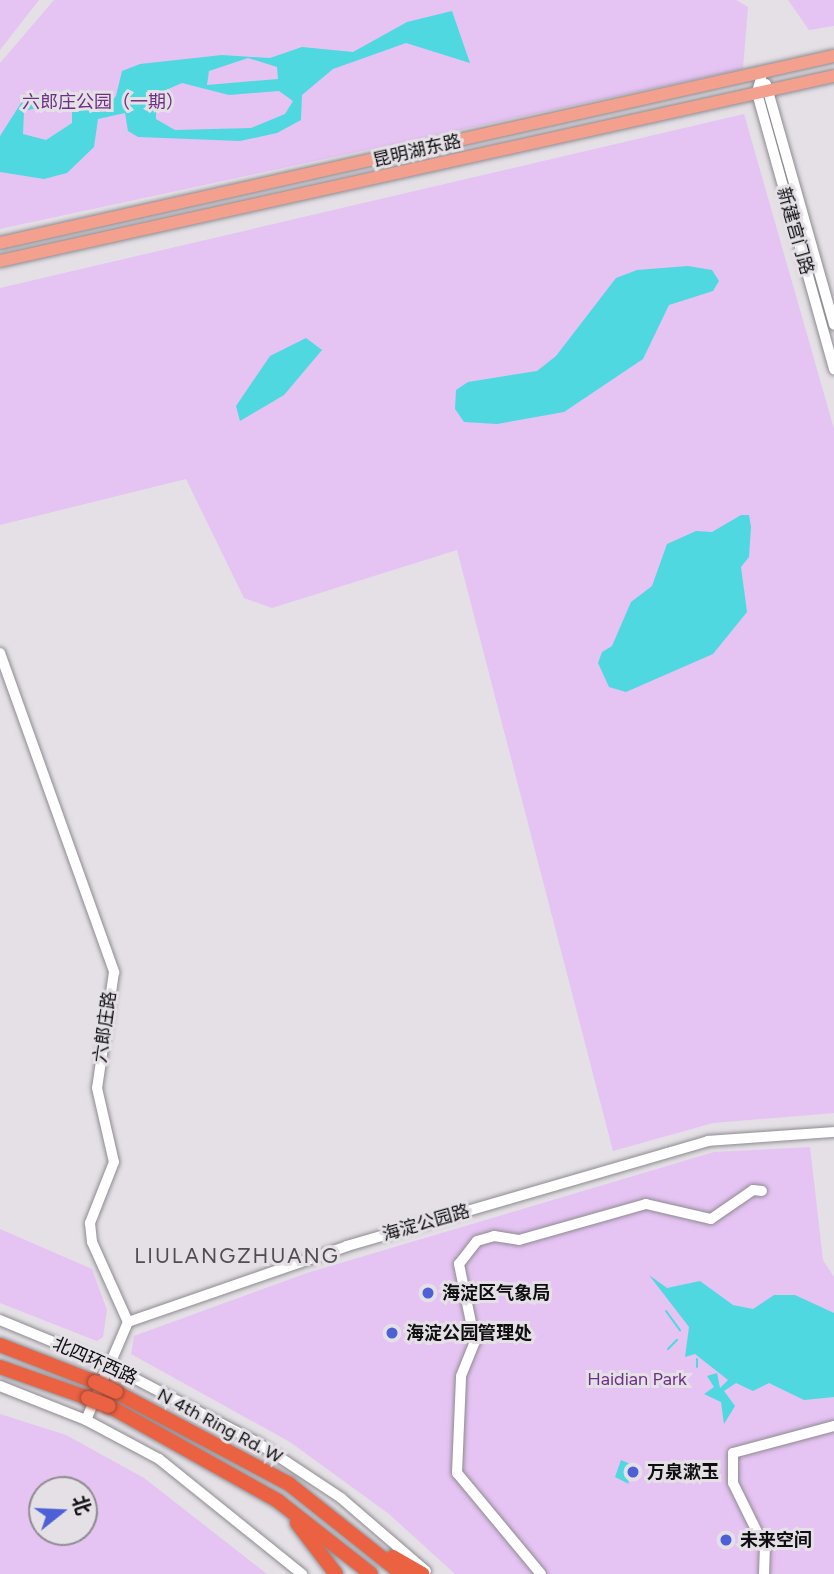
<!DOCTYPE html>
<html>
<head>
<meta charset="utf-8">
<style>
  body { margin:0 }
  #map { position:relative; width:834px; height:1574px; overflow:hidden; background:#e4e0e6; font-family:Figtree,"Noto Sans SC",sans-serif }
  div>[style] { position:absolute }
  .green>* { inset:0; background:#e5c3f3 }
  .water>* { inset:0; background:#4fd8e0 }
  .stream>* { height:2px; margin:-1px; padding:0 1px; transform-origin:1px; border-radius:1px; background:#4fd8e0 }
  .roads { filter:drop-shadow(0 0 2px #8e8b90) drop-shadow(0 0 2px #8e8b90) }
  .minor>* { height:10px; margin:-5px; padding:0 5px; transform-origin:5px; border-radius:5px; background:#fff }
  .major>* { height:12px; margin:-6px; padding:0 6px; transform-origin:6px; border-radius:6px; background:#f3a18e }
  .highway>* { height:14px; margin:-7px; padding:0 7px; transform-origin:7px; border-radius:7px; background:#eb6243 }
  .bridges { filter:drop-shadow(0 0 2px #9e4531) drop-shadow(0 0 2px #9e4531) }
  .highway-bridge>* { height:14px; margin:-7px; padding:0 7px; transform-origin:7px; border-radius:7px; background:#eb6243 }
  .dots>* { width:19px; height:19px; translate:-50% -50%; box-sizing:border-box; border:4px solid #e4e0e6; border-radius:50% }
  span { translate:-50% -50%; white-space:nowrap; text-align:center; line-height:1.15; -webkit-text-stroke:6px #e4e0e6; paint-order:stroke }
  .park-label { font-size:18px; color:#6e2f85 }
  .street-label { font-size:18px; color:#0f0e10 }
  .poi-label { font-size:18px; color:#0f0e10; font-weight:700 }
  .left { translate:0 -50%; text-align:left }
  .quarter-label { font-size:21px; color:#504d52; letter-spacing:2px }
  .north { position:absolute; left:28px; top:1476px; width:70px; height:70px; box-sizing:border-box; background:#e4e0e6; border:2px solid #8f8c90; border-radius:50%; rotate:72deg; font-size:19px; font-weight:700; line-height:28px; text-align:center; color:#0f0e10 }
  .north::after { content:''; display:block; margin:auto; width:24px; height:32px; background:#4d60d5; clip-path:polygon(50% 0,100% 100%,50% 72%,0 100%) }
</style>
</head>
<body>
<div id="map">
  <div class="green">
    <div style="clip-path:polygon(0 0,39px 0,0 50px)"></div>
    <div style="clip-path:polygon(54px 0,736px 0,748px 7px,743px 69px,0 229px,0 63px)"></div>
    <div style="clip-path:polygon(788px 0,834px 0,834px 26px,809px 30px)"></div>
    <div style="clip-path:polygon(744px 114px,834px 429px,834px 1113px,713px 1123px,613px 1151px,457px 550px,272px 608px,244px 598px,186px 479px,0 525px,0 288px)"></div>
    <div style="clip-path:polygon(810px 1147px,823px 1260px,834px 1277px,834px 1574px,455px 1574px,389px 1514px,290px 1442px,131px 1354px,134px 1336px,307px 1273px,714px 1152px)"></div>
    <div style="clip-path:polygon(0 1229px,92px 1269px,107px 1310px,103px 1337px,97px 1341px,0 1303px)"></div>
    <div style="clip-path:polygon(evenodd,0 1414px,66px 1435px,144px 1478px,267px 1574px,0 1574px,0 1414px,84px 1490px,84px 1532px,42px 1532px,42px 1490px,84px 1490px)"></div>
  </div>
  <div class="water">
    <div style="clip-path:polygon(evenodd,452px 11px,470px 63px,406px 43px,333px 69px,302px 95px,301px 120px,277px 133px,240px 141px,138px 137px,128px 131px,125px 113px,98px 119px,94px 147px,67px 173px,44px 179px,0 172px,0 136px,21px 103px,67px 97px,103px 112px,116px 96px,122px 71px,140px 64px,222px 55px,270px 58px,302px 47px,353px 52px,407px 22px,452px 11px,248px 58px,277px 67px,278px 79px,207px 85px,209px 71px,248px 58px,452px 11px,182px 83px,229px 95px,279px 91px,293px 101px,285px 114px,251px 128px,175px 130px,156px 119px,156px 107px,159px 93px,182px 83px,452px 11px,45px 106px,72px 109px,72px 123px,46px 140px,23px 134px,24px 111px,45px 106px)"></div>
    <div style="clip-path:polygon(688px 266px,712px 270px,719px 281px,713px 291px,669px 305px,643px 359px,564px 412px,497px 424px,464px 422px,455px 409px,456px 390px,468px 382px,537px 371px,556px 356px,616px 278px,637px 270px)"></div>
    <div style="clip-path:polygon(306px 338px,322px 350px,284px 395px,240px 421px,236px 406px,270px 356px)"></div>
    <div style="clip-path:polygon(741px 515px,749px 515px,751px 527px,749px 557px,741px 567px,747px 612px,713px 654px,626px 692px,609px 687px,598px 663px,602px 652px,612px 646px,631px 602px,652px 586px,667px 544px,696px 531px,712px 532px)"></div>
    <div style="clip-path:polygon(649px 1275px,667px 1288px,700px 1281px,733px 1305px,753px 1309px,774px 1295px,795px 1295px,834px 1313px,834px 1397px,804px 1400px,769px 1383px,753px 1391px,736px 1383px,724px 1391px,735px 1406px,724px 1424px,721px 1402px,704px 1394px,714px 1387px,707px 1376px,717px 1373px,720px 1388px,728px 1380px,695px 1354px,685px 1357px,689px 1327px)"></div>
    <div style="clip-path:polygon(621px 1460px,635px 1466px,626px 1473px,629px 1484px,615px 1477px)"></div>
  </div>
  <div class="stream">
    <div style="left:666px;top:1311px;width:24px;rotate:54deg"></div>
    <div style="left:668px;top:1349px;width:13px;rotate:-45deg"></div>
    <div style="left:697px;top:1359px;width:8px;rotate:90deg"></div>
  </div>
  <div class="roads">
    <div class="minor">
      <div style="left:762px;top:74px;width:20px;rotate:105deg"></div>
      <div style="left:757px;top:93px;width:287px;rotate:74.4deg"></div>
      <div style="left:766px;top:84px;width:250px;rotate:74.2deg"></div>
      <div style="left:0;top:653px;width:339px;rotate:70.3deg"></div>
      <div style="left:114px;top:972px;width:117px;rotate:98.3deg"></div>
      <div style="left:97px;top:1088px;width:76px;rotate:77.1deg"></div>
      <div style="left:114px;top:1162px;width:66px;rotate:111.5deg"></div>
      <div style="left:90px;top:1223px;width:19px;rotate:84deg"></div>
      <div style="left:92px;top:1242px;width:88px;rotate:65.8deg"></div>
      <div style="left:0;top:1320px;width:116px;rotate:22.4deg"></div>
      <div style="left:107px;top:1364px;width:170px;rotate:27.6deg"></div>
      <div style="left:258px;top:1443px;width:100px;rotate:33.5deg"></div>
      <div style="left:341px;top:1498px;width:112px;rotate:40.7deg"></div>
      <div style="left:0;top:1386px;width:92px;rotate:21.6deg"></div>
      <div style="left:86px;top:1420px;width:83px;rotate:28.1deg"></div>
      <div style="left:159px;top:1459px;width:184px;rotate:38.8deg"></div>
      <div style="left:86px;top:1420px;width:107px;rotate:-66.8deg"></div>
      <div style="left:128px;top:1322px;width:232px;rotate:-19.1deg"></div>
      <div style="left:347px;top:1246px;width:376px;rotate:-16.2deg"></div>
      <div style="left:708px;top:1141px;width:126px;rotate:-4.1deg"></div>
      <div style="left:541px;top:1574px;width:131px;rotate:-129.7deg"></div>
      <div style="left:457px;top:1473px;width:97px;rotate:-87.6deg"></div>
      <div style="left:461px;top:1376px;width:37px;rotate:-68deg"></div>
      <div style="left:475px;top:1342px;width:80px;rotate:-101.6deg"></div>
      <div style="left:459px;top:1264px;width:29px;rotate:-52deg"></div>
      <div style="left:477px;top:1241px;width:18px;rotate:-16deg"></div>
      <div style="left:494px;top:1236px;width:25px;rotate:9deg"></div>
      <div style="left:519px;top:1240px;width:132px;rotate:-15.8deg"></div>
      <div style="left:646px;top:1204px;width:67px;rotate:13deg"></div>
      <div style="left:711px;top:1219px;width:51px;rotate:-34.6deg"></div>
      <div style="left:753px;top:1190px;width:9px;rotate:6deg"></div>
      <div style="left:764px;top:1574px;width:26px;rotate:-88deg"></div>
      <div style="left:765px;top:1548px;width:72px;rotate:-116.2deg"></div>
      <div style="left:733px;top:1483px;width:30px;rotate:-90deg"></div>
      <div style="left:733px;top:1453px;width:105px;rotate:-15deg"></div>
    </div>
    <div class="major">
      <div style="left:0;top:243px;width:855px;rotate:-12.64deg"></div>
      <div style="left:0;top:261px;width:854px;rotate:-12.51deg"></div>
    </div>
    <div class="highway">
      <div style="left:0;top:1345px;width:102px;rotate:21.3deg"></div>
      <div style="left:0;top:1367px;width:93px;rotate:19.4deg"></div>
      <div style="left:116px;top:1392px;width:196px;rotate:28deg"></div>
      <div style="left:289px;top:1484px;width:144px;rotate:38.5deg"></div>
      <div style="left:109px;top:1406px;width:194px;rotate:29.3deg"></div>
      <div style="left:278px;top:1501px;width:118px;rotate:38.1deg"></div>
      <div style="left:297px;top:1523px;width:64px;rotate:52.6deg"></div>
      <div style="left:393px;top:1557px;width:34px;rotate:30deg"></div>
    </div>
  </div>
  <div class="bridges">
    <div class="highway-bridge">
      <div style="left:95px;top:1382px;width:23px;rotate:25deg"></div>
      <div style="left:88px;top:1398px;width:22px;rotate:21deg"></div>
    </div>
  </div>
  <div class="dots">
    <div style="left:428px;top:1293px;background:#4d60d5"></div>
    <div style="left:392px;top:1333px;background:#4d60d5"></div>
    <div style="left:633px;top:1472px;background:#4d60d5"></div>
    <div style="left:726px;top:1540px;background:#4d60d5"></div>
  </div>
  <div class="park-label">
    <span style="left:103px;top:102px">六郎庄公园（一期）</span>
    <span style="left:637px;top:1379px">Haidian Park</span>
  </div>
  <div class="street-label">
    <span style="left:417px;top:151px;rotate:-13deg">昆明湖东路</span>
    <span style="left:795px;top:231px;rotate:74deg">新建宫门路</span>
    <span style="left:105px;top:1027px;rotate:-82deg">六郎庄路</span>
    <span style="left:426px;top:1223px;rotate:-16deg">海淀公园路</span>
    <span style="left:95px;top:1361px;rotate:24deg">北四环西路</span>
    <span style="left:220px;top:1426px;rotate:28deg">N 4th Ring Rd. W</span>
  </div>
  <div class="poi-label">
    <span class="left" style="left:442px;top:1293px">海淀区气象局</span>
    <span class="left" style="left:406px;top:1333px">海淀公园管理处</span>
    <span class="left" style="left:647px;top:1472px">万泉漱玉</span>
    <span class="left" style="left:740px;top:1540px">未来空间</span>
  </div>
  <div class="quarter-label">
    <span style="left:237px;top:1256px">LIULANGZHUANG</span>
  </div>
  <div class="north">北</div>
</div>
</body>
</html>
